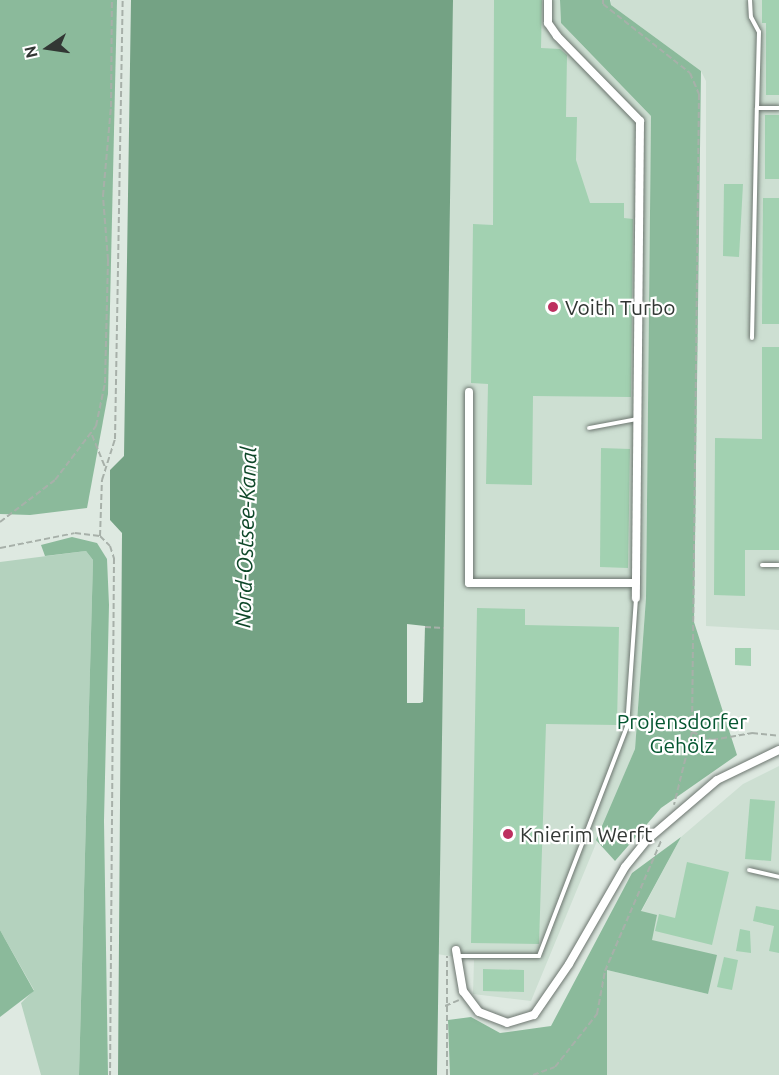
<!DOCTYPE html>
<html>
<head>
<meta charset="utf-8">
<style>
  body { margin:0 }
  #map { position:relative; width:779px; height:1075px; overflow:hidden; background:#dee9e1; font-family:Ubuntu,sans-serif }
  div>[style] { position:absolute }
  .built>* { inset:0; background:#cddfd2 }
  .green>* { inset:0; background:#b4d2be }
  .forest>* { inset:0; background:#8bba9b }
  .water>* { inset:0; background:#74a284 }
  .pier>* { inset:0; background:#dee9e1 }
  .building>* { inset:0; background:#a2d1b1 }
  .path>* { height:2px; margin-top:-1px; transform-origin:0; background:repeating-linear-gradient(90deg,#a7b0a9 0 6px,transparent 0 9px) }
  .roads { filter:drop-shadow(0 0 2px #6c756f) drop-shadow(0 0 2px #6c756f) }
  .service>* { height:4px; margin:-2px; padding:0 2px; transform-origin:2px; border-radius:2px; background:#fff }
  .minor>* { height:8px; margin:-4px; padding:0 4px; transform-origin:4px; border-radius:4px; background:#fff }
  .dots>* { width:16px; height:16px; translate:-50% -50%; box-sizing:border-box; border:3px solid #fff; border-radius:50% }
  span { translate:-50% -50%; white-space:nowrap; text-align:center; line-height:1.15; -webkit-text-stroke:4.5px #fff; paint-order:stroke }
  .poi-label { font-size:21px; color:#323734 }
  .left { translate:0 -50%; text-align:left }
  .park-label { font-size:21px; color:#045630 }
  .water-label { font-size:22px; color:#0e4729; font-style:italic }
  .north { position:absolute; left:18px; top:18px; width:60px; height:60px; -webkit-text-stroke:4px #fff; paint-order:stroke; rotate:257deg; font-size:16px; font-weight:700; line-height:24px; text-align:center; color:#323734 }
  .north::after { content:''; display:block; margin:auto; width:21px; height:27px; background:#323734; clip-path:polygon(50% 0,100% 100%,50% 72%,0 100%) }
</style>
</head>
<body>
<div id="map">
  <div class="built">
    <div style="clip-path:polygon(453px 0,560px 0,561px 23px,651px 116px,646px 598px,635px 749px,531px 1001px,473px 994px,474px 960px,437px 954px)"></div>
    <div style="clip-path:polygon(611px 0,779px 0,779px 630px,706px 626px,706px 81px,701px 71px,611px 5px)"></div>
    <div style="clip-path:polygon(779px 766px,779px 1075px,607px 1075px,607px 970px,708px 994px,651px 940px,641px 912px,681px 837px,743px 784px)"></div>
  </div>
  <div class="green">
    <div style="clip-path:polygon(86px 551px,93px 560px,79px 1075px,41px 1075px,21px 1003px,34px 990px,0 930px,0 562px)"></div>
  </div>
  <div class="forest">
    <div style="clip-path:polygon(0 0,117px 0,108px 394px,87px 508px,30px 515px,0 514px)"></div>
    <div style="clip-path:polygon(560px 0,610px 0,611px 5px,701px 71px,694px 622px,737px 755px,661px 808px,615px 861px,596px 840px,635px 749px,646px 598px,651px 116px,561px 23px)"></div>
    <div style="clip-path:polygon(72px 537px,97px 543px,107px 559px,109px 605px,104px 821px,108px 1075px,79px 1075px,93px 560px,86px 551px,45px 556px,41px 545px)"></div>
    <div style="clip-path:polygon(681px 837px,641px 911px,657px 915px,652px 940px,717px 955px,708px 994px,607px 970px,607px 1075px,450px 1075px,448px 1020px,471px 1017px,500px 1033px,551px 1026px,632px 873px)"></div>
    <div style="clip-path:polygon(0 930px,34px 991px,0 1017px)"></div>
  </div>
  <div class="water">
    <div style="clip-path:polygon(131px 0,453px 0,437px 1075px,118px 1075px,122px 533px,110px 520px,110px 470px,124px 456px)"></div>
  </div>
  <div class="pier">
    <div style="clip-path:polygon(407px 624px,425px 626px,423px 702px,420px 703px,407px 703px)"></div>
  </div>
  <div class="building">
    <div style="clip-path:polygon(494px 0,542px 0,541px 48px,560px 49px,567px 55px,566px 117px,577px 117px,576px 160px,590px 203px,624px 203px,624px 218px,633px 219px,631px 397px,533px 396px,532px 485px,486px 484px,488px 384px,471px 383px,473px 224px,493px 225px)"></div>
    <div style="clip-path:polygon(762px 0,779px 0,779px 95px,766px 95px,766px 23px,762px 23px)"></div>
    <div style="clip-path:polygon(765px 115px,779px 115px,779px 179px,765px 179px)"></div>
    <div style="clip-path:polygon(724px 184px,743px 184px,739px 257px,723px 256px)"></div>
    <div style="clip-path:polygon(763px 198px,779px 198px,779px 324px,762px 324px)"></div>
    <div style="clip-path:polygon(762px 347px,779px 347px,779px 550px,745px 550px,745px 596px,714px 595px,715px 438px,762px 439px)"></div>
    <div style="clip-path:polygon(601px 448px,630px 449px,628px 568px,600px 567px)"></div>
    <div style="clip-path:polygon(477px 608px,525px 609px,525px 625px,619px 627px,617px 725px,546px 724px,539px 944px,471px 943px)"></div>
    <div style="clip-path:polygon(735px 648px,751px 648px,751px 666px,735px 665px)"></div>
    <div style="clip-path:polygon(750px 799px,775px 801px,771px 861px,745px 859px)"></div>
    <div style="clip-path:polygon(687px 862px,729px 872px,712px 945px,655px 931px,659px 914px,675px 918px)"></div>
    <div style="clip-path:polygon(756px 906px,779px 910px,779px 953px,769px 951px,774px 926px,753px 921px)"></div>
    <div style="clip-path:polygon(740px 929px,750px 931px,751px 953px,736px 951px)"></div>
    <div style="clip-path:polygon(724px 957px,738px 960px,732px 990px,717px 987px)"></div>
    <div style="clip-path:polygon(483px 969px,524px 970px,524px 992px,483px 991px)"></div>
  </div>
  <div class="path">
    <div style="left:603px;top:0;width:4px;rotate:90deg"></div>
    <div style="left:603px;top:4px;width:111px;rotate:38.4deg"></div>
    <div style="left:690px;top:73px;width:23px;rotate:67deg"></div>
    <div style="left:699px;top:94px;width:638px;rotate:90.63deg"></div>
    <div style="left:692px;top:732px;width:75px;rotate:103.9deg"></div>
    <div style="left:92px;top:435px;width:35px;rotate:68deg"></div>
    <div style="left:0;top:522px;width:69px;rotate:-37.4deg"></div>
    <div style="left:55px;top:480px;width:68px;rotate:-52.8deg"></div>
    <div style="left:96px;top:426px;width:44px;rotate:-78.2deg"></div>
    <div style="left:105px;top:383px;width:123px;rotate:-88.6deg"></div>
    <div style="left:108px;top:260px;width:64px;rotate:-94.5deg"></div>
    <div style="left:103px;top:196px;width:89px;rotate:-84.9deg"></div>
    <div style="left:111px;top:107px;width:107px;rotate:-89.5deg"></div>
    <div style="left:100px;top:536px;width:56px;rotate:-88deg"></div>
    <div style="left:102px;top:480px;width:43px;rotate:-72.4deg"></div>
    <div style="left:115px;top:439px;width:439px;rotate:-89deg"></div>
    <div style="left:0;top:548px;width:76px;rotate:-11.3deg"></div>
    <div style="left:75px;top:533px;width:25px;rotate:7deg"></div>
    <div style="left:100px;top:536px;width:14px;rotate:45deg"></div>
    <div style="left:110px;top:546px;width:13px;rotate:72deg"></div>
    <div style="left:114px;top:558px;width:517px;rotate:90.44deg"></div>
    <div style="left:425px;top:627px;width:19px;rotate:3deg"></div>
    <div style="left:692px;top:732px;width:22px;rotate:22deg"></div>
    <div style="left:712px;top:740px;width:41px;rotate:-9.9deg"></div>
    <div style="left:752px;top:733px;width:27px;rotate:6deg"></div>
    <div style="left:445px;top:1006px;width:15px;rotate:-23deg"></div>
    <div style="left:447px;top:1075px;width:119px;rotate:-90deg"></div>
    <div style="left:533px;top:1075px;width:23px;rotate:-20deg"></div>
    <div style="left:555px;top:1067px;width:68px;rotate:-51.6deg"></div>
    <div style="left:597px;top:1014px;width:44px;rotate:-79.5deg"></div>
    <div style="left:605px;top:971px;width:142px;rotate:-66.7deg"></div>
  </div>
  <div class="roads">
    <div class="service">
      <div style="left:750px;top:0;width:17px;rotate:87deg"></div>
      <div style="left:751px;top:17px;width:17px;rotate:62deg"></div>
      <div style="left:759px;top:32px;width:76px;rotate:91.5deg"></div>
      <div style="left:752px;top:338px;width:230px;rotate:-88.8deg"></div>
      <div style="left:757px;top:108px;width:22px"></div>
      <div style="left:589px;top:428px;width:49px;rotate:-10.6deg"></div>
      <div style="left:762px;top:565px;width:17px"></div>
      <div style="left:749px;top:870px;width:31px;rotate:13deg"></div>
      <div style="left:457px;top:956px;width:82px"></div>
      <div style="left:539px;top:956px;width:245px;rotate:-69deg"></div>
      <div style="left:627px;top:727px;width:129px;rotate:-86deg"></div>
    </div>
    <div class="minor">
      <div style="left:548px;top:0;width:23px;rotate:90deg"></div>
      <div style="left:548px;top:23px;width:16px;rotate:55deg"></div>
      <div style="left:557px;top:36px;width:119px;rotate:45.7deg"></div>
      <div style="left:640px;top:121px;width:477px;rotate:90.5deg"></div>
      <div style="left:469px;top:392px;width:191px;rotate:90deg"></div>
      <div style="left:469px;top:583px;width:167px"></div>
      <div style="left:456px;top:950px;width:42px;rotate:80.3deg"></div>
      <div style="left:463px;top:991px;width:26px;rotate:53deg"></div>
      <div style="left:479px;top:1012px;width:30px;rotate:21deg"></div>
      <div style="left:507px;top:1023px;width:28px;rotate:-17deg"></div>
      <div style="left:534px;top:1015px;width:62px;rotate:-55.5deg"></div>
      <div style="left:569px;top:964px;width:112px;rotate:-60deg"></div>
      <div style="left:625px;top:867px;width:35px;rotate:-51deg"></div>
      <div style="left:647px;top:840px;width:92px;rotate:-40.6deg"></div>
      <div style="left:717px;top:780px;width:69px;rotate:-25.8deg"></div>
    </div>
  </div>
  <div class="dots">
    <div style="left:553px;top:307px;background:#bd2f5f"></div>
    <div style="left:508px;top:834px;background:#bd2f5f"></div>
  </div>
  <div class="poi-label">
    <span class="left" style="left:565px;top:307px">Voith Turbo</span>
    <span class="left" style="left:520px;top:834px">Knierim Werft</span>
  </div>
  <div class="park-label">
    <span style="left:682px;top:733px">Projensdorfer<br>Gehölz</span>
  </div>
  <div class="water-label">
    <span style="left:245px;top:537px;rotate:-88deg">Nord-Ostsee-Kanal</span>
  </div>
  <div class="north">N</div>
</div>
</body>
</html>
